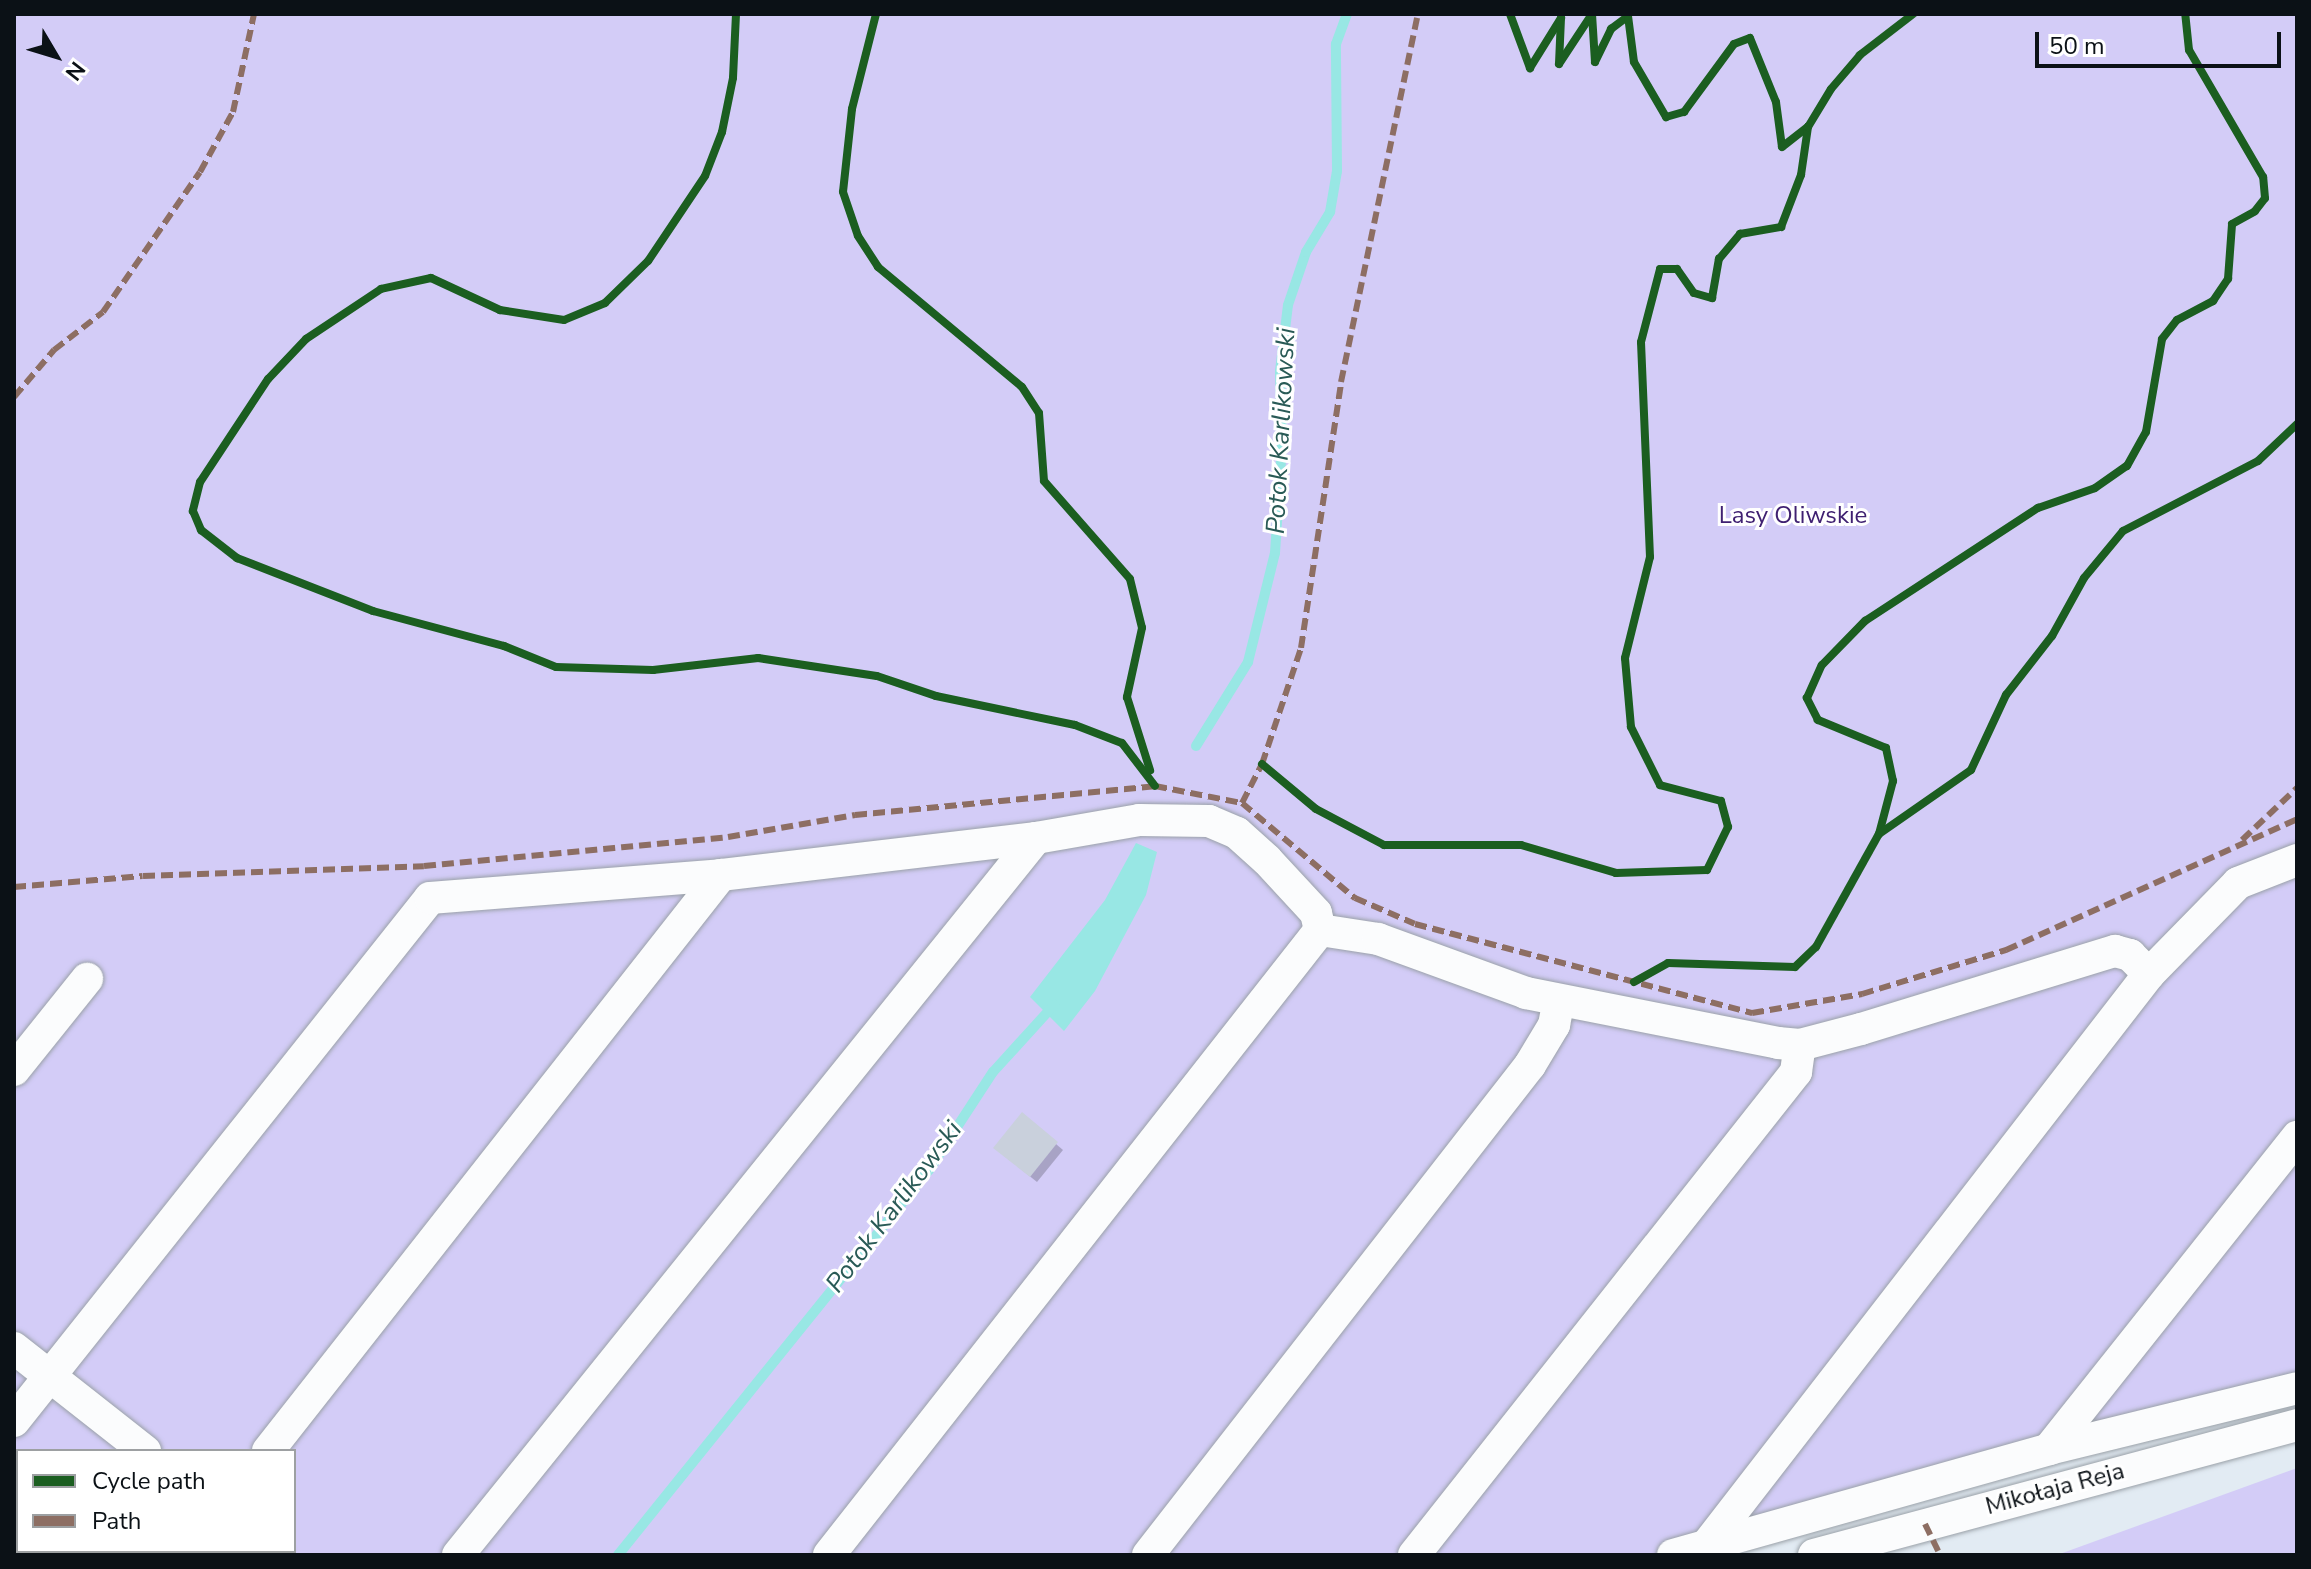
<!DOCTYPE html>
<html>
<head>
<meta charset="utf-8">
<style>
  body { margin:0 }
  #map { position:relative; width:2311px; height:1569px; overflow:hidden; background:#e2ebf3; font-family:"Nunito Sans",sans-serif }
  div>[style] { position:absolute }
  .green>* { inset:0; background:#d3ccf7 }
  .water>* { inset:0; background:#98e7e4 }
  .shadow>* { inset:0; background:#0003 }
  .stream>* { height:10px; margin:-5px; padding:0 5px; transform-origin:5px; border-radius:5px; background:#98e7e4 }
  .building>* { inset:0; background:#c9d0dc }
  .roads { filter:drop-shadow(0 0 2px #9aa1a8) drop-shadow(0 0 2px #9aa1a8) }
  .minor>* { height:32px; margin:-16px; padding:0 16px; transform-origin:16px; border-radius:16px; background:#fbfcfd }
  .quiet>* { height:6px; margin-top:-3px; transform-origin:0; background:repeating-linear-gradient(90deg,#8d6e63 0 12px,transparent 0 18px) }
  .cycleway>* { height:8px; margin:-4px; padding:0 4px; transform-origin:4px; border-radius:4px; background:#1b5e20 }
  span { translate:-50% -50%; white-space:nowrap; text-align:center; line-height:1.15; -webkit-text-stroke:6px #fff; paint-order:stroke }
  .park-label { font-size:24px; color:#3f2071 }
  .street-label { font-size:24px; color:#0b1116 }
  .water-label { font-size:26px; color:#295a56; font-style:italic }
  .frame { position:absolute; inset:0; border:16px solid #0b1116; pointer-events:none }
  .legend { position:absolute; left:16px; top:1449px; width:280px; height:104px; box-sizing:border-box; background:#fff; border:2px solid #9da0a2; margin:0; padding:10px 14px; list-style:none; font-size:24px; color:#0b1116 }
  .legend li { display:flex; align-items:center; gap:16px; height:40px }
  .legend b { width:40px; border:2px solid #9da0a2 }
  .north { position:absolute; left:16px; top:16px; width:80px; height:80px; -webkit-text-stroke:6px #fff; paint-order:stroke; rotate:128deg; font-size:22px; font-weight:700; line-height:32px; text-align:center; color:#0b1116 }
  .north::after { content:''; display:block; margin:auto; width:28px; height:36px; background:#0b1116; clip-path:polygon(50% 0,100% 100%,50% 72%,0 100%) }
  .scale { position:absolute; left:2035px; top:32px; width:246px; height:36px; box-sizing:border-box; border:4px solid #0b1116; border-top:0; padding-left:10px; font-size:24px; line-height:28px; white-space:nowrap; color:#0b1116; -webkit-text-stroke:6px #fff; paint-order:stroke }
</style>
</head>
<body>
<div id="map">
  <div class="green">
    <div style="clip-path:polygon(evenodd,14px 14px,2297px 14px,2297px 1393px,1732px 1555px,14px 1555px,14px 14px,18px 1451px,294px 1451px,294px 1551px,18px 1551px,18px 1451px)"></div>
    <div style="clip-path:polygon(2297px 1468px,2297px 1555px,2057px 1555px)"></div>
  </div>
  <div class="water">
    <div style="clip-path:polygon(1136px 843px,1157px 852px,1146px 895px,1095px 991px,1064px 1031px,1030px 997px,1105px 900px)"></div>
  </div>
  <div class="shadow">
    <div style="clip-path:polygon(1022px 1115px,1063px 1150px,1037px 1182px,1002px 1154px)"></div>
  </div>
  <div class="stream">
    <div style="left:1196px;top:746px;width:99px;rotate:-58.2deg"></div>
    <div style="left:1248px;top:662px;width:112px;rotate:-76.1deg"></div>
    <div style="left:1275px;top:553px;width:109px;rotate:-86.3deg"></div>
    <div style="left:1282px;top:444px;width:73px;rotate:-91.6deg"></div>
    <div style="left:1280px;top:371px;width:66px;rotate:-83.1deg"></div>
    <div style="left:1288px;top:305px;width:56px;rotate:-71.2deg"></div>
    <div style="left:1306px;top:252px;width:47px;rotate:-59deg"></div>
    <div style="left:1330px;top:212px;width:42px;rotate:-80.3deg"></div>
    <div style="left:1337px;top:171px;width:127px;rotate:-90.5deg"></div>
    <div style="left:1336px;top:44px;width:32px;rotate:-70deg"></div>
    <div style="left:618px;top:1555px;width:495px;rotate:-51.1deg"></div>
    <div style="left:929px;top:1170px;width:117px;rotate:-56.9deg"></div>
    <div style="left:993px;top:1072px;width:91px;rotate:-47.7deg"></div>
  </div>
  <div class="building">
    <div style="clip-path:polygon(1022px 1112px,1058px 1142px,1030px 1177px,993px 1148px)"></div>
  </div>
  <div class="roads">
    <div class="minor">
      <div style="left:14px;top:1070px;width:117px;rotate:-51.3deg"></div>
      <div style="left:14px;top:1348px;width:167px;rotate:38.2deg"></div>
      <div style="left:14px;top:1421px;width:668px;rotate:-51.5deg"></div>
      <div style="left:430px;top:898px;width:292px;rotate:-4.5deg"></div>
      <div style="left:721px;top:875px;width:317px;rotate:-6.7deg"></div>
      <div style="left:2049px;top:1449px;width:399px;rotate:-51.5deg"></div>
      <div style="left:268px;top:1451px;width:733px;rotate:-51.82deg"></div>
      <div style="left:1706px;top:1546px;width:723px;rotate:-52.24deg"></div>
      <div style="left:2149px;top:974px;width:127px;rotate:-45.6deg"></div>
      <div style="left:2238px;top:883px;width:63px;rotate:-21.3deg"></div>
      <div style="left:271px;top:1551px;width:6px;rotate:39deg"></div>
      <div style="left:185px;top:1555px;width:5px;rotate:-53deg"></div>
      <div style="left:458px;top:1555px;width:921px;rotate:-51.13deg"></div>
      <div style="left:1036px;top:838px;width:105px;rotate:-9.9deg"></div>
      <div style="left:1139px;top:820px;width:70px;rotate:0.8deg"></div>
      <div style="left:1209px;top:821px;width:30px;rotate:23deg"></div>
      <div style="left:1237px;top:833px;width:40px;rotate:42deg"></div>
      <div style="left:1267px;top:860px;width:72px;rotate:47.2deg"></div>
      <div style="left:1316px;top:913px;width:17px;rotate:77deg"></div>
      <div style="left:1320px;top:930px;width:59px;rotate:8.8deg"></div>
      <div style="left:1378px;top:939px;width:158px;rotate:20deg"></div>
      <div style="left:1526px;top:993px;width:257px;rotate:11.2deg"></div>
      <div style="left:1778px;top:1043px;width:22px;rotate:5deg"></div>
      <div style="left:1800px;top:1045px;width:63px;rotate:-14.7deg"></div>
      <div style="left:1861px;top:1029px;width:266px;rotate:-17.1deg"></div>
      <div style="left:2115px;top:951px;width:16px;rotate:15deg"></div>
      <div style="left:2130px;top:955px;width:27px;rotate:45deg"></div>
      <div style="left:829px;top:1555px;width:795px;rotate:-51.85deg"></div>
      <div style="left:1148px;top:1555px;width:621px;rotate:-52.06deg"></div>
      <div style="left:1530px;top:1065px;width:47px;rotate:-59deg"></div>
      <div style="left:1554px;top:1025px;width:25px;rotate:-79deg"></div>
      <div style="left:1414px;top:1555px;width:616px;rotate:-51.66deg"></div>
      <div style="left:1796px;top:1072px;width:27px;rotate:-82deg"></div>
      <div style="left:1673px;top:1555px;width:391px;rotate:-15.7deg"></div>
      <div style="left:2049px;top:1449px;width:255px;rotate:-13.8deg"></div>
      <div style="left:1814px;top:1555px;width:500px;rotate:-15.06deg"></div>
    </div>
  </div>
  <div class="quiet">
    <div style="left:14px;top:397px;width:62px;rotate:-49.6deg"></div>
    <div style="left:54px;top:350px;width:62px;rotate:-37.8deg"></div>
    <div style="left:103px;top:312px;width:170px;rotate:-55.3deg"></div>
    <div style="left:200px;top:172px;width:68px;rotate:-61.2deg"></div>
    <div style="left:233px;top:112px;width:100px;rotate:-77.9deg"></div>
    <div style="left:1242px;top:803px;width:44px;rotate:-62.9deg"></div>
    <div style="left:1262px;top:764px;width:122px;rotate:-71.4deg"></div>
    <div style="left:1301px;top:648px;width:269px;rotate:-81.4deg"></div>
    <div style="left:1341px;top:382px;width:376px;rotate:-78.2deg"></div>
    <div style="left:2242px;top:840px;width:76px;rotate:-43.4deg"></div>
    <div style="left:14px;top:887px;width:129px;rotate:-4.9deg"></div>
    <div style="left:143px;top:876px;width:281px;rotate:-2deg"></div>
    <div style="left:424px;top:866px;width:305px;rotate:-5.4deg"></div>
    <div style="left:728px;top:837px;width:129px;rotate:-9.8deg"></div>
    <div style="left:855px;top:815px;width:301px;rotate:-5.5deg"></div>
    <div style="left:1155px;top:786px;width:89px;rotate:11.1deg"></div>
    <div style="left:1242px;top:803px;width:148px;rotate:40.1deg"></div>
    <div style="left:1355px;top:898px;width:65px;rotate:23.4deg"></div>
    <div style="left:1415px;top:924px;width:349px;rotate:14.8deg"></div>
    <div style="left:1752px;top:1013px;width:112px;rotate:-9.8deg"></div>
    <div style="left:1862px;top:994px;width:151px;rotate:-17deg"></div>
    <div style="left:2006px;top:950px;width:319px;rotate:-24.2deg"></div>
    <div style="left:1925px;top:1524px;width:34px;rotate:64deg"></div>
  </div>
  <div class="cycleway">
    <div style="left:736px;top:14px;width:64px;rotate:92.7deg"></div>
    <div style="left:733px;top:78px;width:55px;rotate:101.5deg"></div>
    <div style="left:722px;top:132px;width:47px;rotate:111.1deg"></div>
    <div style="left:705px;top:176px;width:102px;rotate:123.8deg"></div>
    <div style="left:648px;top:261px;width:60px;rotate:135.7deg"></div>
    <div style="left:605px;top:303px;width:44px;rotate:157.5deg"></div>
    <div style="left:564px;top:320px;width:65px;rotate:-171.1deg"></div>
    <div style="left:500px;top:310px;width:76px;rotate:-155.1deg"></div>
    <div style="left:431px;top:278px;width:51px;rotate:167.6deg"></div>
    <div style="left:381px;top:289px;width:90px;rotate:146.3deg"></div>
    <div style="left:306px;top:339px;width:55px;rotate:133.5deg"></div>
    <div style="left:268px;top:379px;width:123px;rotate:123.4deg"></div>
    <div style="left:200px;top:482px;width:30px;rotate:104deg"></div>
    <div style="left:193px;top:511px;width:21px;rotate:67deg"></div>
    <div style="left:201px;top:530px;width:46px;rotate:37.9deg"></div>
    <div style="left:237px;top:558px;width:146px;rotate:21.3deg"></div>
    <div style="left:373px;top:611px;width:136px;rotate:15deg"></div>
    <div style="left:504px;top:646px;width:56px;rotate:22deg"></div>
    <div style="left:556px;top:667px;width:97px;rotate:1.8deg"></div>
    <div style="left:653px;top:670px;width:106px;rotate:-6.5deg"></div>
    <div style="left:758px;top:658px;width:120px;rotate:8.6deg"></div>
    <div style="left:877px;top:676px;width:62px;rotate:18.7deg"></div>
    <div style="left:936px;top:696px;width:142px;rotate:11.8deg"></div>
    <div style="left:1075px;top:725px;width:50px;rotate:21deg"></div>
    <div style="left:1122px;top:743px;width:54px;rotate:52.5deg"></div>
    <div style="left:876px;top:14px;width:98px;rotate:104.2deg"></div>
    <div style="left:852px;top:109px;width:83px;rotate:96.2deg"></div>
    <div style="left:843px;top:192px;width:46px;rotate:71.2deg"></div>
    <div style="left:858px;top:236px;width:37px;rotate:57deg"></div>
    <div style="left:878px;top:267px;width:187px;rotate:39.8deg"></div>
    <div style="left:1022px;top:387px;width:31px;rotate:57deg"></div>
    <div style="left:1039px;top:413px;width:68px;rotate:85.8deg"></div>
    <div style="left:1044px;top:481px;width:130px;rotate:48.7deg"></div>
    <div style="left:1130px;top:579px;width:50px;rotate:76.2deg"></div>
    <div style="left:1142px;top:628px;width:71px;rotate:102.3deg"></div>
    <div style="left:1127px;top:697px;width:77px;rotate:72.5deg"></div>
    <div style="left:1510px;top:14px;width:58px;rotate:69.7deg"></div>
    <div style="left:1530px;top:68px;width:59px;rotate:-58.2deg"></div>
    <div style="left:1561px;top:18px;width:46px;rotate:92.5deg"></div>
    <div style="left:1559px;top:64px;width:60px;rotate:-56.6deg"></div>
    <div style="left:1592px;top:14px;width:48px;rotate:86.4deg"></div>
    <div style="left:1595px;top:62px;width:37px;rotate:-64deg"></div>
    <div style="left:1611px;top:29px;width:21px;rotate:-37deg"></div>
    <div style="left:1628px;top:16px;width:46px;rotate:82.6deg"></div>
    <div style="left:1634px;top:62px;width:64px;rotate:59.8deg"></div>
    <div style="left:1666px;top:117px;width:19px;rotate:-16deg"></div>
    <div style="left:1684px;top:112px;width:84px;rotate:-53.7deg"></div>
    <div style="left:1734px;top:44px;width:17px;rotate:-21deg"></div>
    <div style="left:1750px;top:38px;width:69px;rotate:67.9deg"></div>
    <div style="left:1776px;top:102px;width:45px;rotate:82.4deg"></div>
    <div style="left:1782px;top:147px;width:33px;rotate:-38deg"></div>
    <div style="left:1262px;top:764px;width:70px;rotate:39.8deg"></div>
    <div style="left:1316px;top:809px;width:77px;rotate:27.9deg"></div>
    <div style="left:1384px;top:845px;width:137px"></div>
    <div style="left:1521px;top:845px;width:99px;rotate:16.4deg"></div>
    <div style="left:1616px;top:873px;width:91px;rotate:-1.9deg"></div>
    <div style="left:1707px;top:870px;width:48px;rotate:-64deg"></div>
    <div style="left:1728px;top:827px;width:27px;rotate:-105deg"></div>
    <div style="left:1721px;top:801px;width:63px;rotate:-165.3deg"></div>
    <div style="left:1660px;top:785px;width:65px;rotate:-116.6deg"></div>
    <div style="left:1631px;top:727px;width:69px;rotate:-95deg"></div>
    <div style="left:1625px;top:658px;width:104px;rotate:-76.1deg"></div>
    <div style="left:1650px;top:557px;width:215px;rotate:-92.4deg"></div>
    <div style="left:1641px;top:342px;width:75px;rotate:-75.4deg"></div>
    <div style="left:1660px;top:269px;width:17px"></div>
    <div style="left:1677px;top:269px;width:29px;rotate:55deg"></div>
    <div style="left:1694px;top:293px;width:19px;rotate:16deg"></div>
    <div style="left:1712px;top:298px;width:40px;rotate:-80deg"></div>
    <div style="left:1719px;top:259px;width:33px;rotate:-50deg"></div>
    <div style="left:1740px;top:234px;width:42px;rotate:-9.7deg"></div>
    <div style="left:1781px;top:227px;width:56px;rotate:-69deg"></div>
    <div style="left:1801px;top:175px;width:49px;rotate:-81.7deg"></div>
    <div style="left:1808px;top:127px;width:44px;rotate:-58.8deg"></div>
    <div style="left:1831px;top:89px;width:45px;rotate:-49.5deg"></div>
    <div style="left:1860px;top:55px;width:67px;rotate:-37.7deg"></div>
    <div style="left:1879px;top:834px;width:55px;rotate:-75.2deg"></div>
    <div style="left:1893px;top:781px;width:34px;rotate:-102deg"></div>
    <div style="left:1886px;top:748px;width:74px;rotate:-157.6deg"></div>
    <div style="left:1818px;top:720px;width:25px;rotate:-117deg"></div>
    <div style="left:1807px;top:698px;width:36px;rotate:-66deg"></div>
    <div style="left:1822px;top:665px;width:62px;rotate:-45.7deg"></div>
    <div style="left:1865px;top:621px;width:207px;rotate:-33.2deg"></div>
    <div style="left:2038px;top:508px;width:60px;rotate:-19.3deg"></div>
    <div style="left:2095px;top:488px;width:39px;rotate:-35deg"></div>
    <div style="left:2127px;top:466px;width:39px;rotate:-61deg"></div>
    <div style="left:2146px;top:432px;width:94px;rotate:-80.2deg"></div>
    <div style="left:2162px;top:339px;width:24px;rotate:-52deg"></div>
    <div style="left:2177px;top:320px;width:41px;rotate:-27.8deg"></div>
    <div style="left:2213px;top:301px;width:27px;rotate:-56deg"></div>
    <div style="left:2228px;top:279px;width:55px;rotate:-85.8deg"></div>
    <div style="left:2232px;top:224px;width:26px;rotate:-29deg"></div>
    <div style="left:2255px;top:211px;width:16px;rotate:-52deg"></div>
    <div style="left:2265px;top:198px;width:21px;rotate:-95deg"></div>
    <div style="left:2263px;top:177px;width:147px;rotate:-120.2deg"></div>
    <div style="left:2189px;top:50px;width:36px;rotate:-96deg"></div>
    <div style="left:1634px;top:982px;width:39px;rotate:-29deg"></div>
    <div style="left:1668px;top:963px;width:127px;rotate:1.8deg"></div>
    <div style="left:1795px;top:967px;width:29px;rotate:-44deg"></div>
    <div style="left:1816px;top:947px;width:129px;rotate:-60.9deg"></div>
    <div style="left:1879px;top:834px;width:112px;rotate:-34.8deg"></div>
    <div style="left:1971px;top:770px;width:83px;rotate:-65deg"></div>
    <div style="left:2006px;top:695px;width:75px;rotate:-52.1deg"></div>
    <div style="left:2052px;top:636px;width:66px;rotate:-61.1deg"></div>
    <div style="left:2084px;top:578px;width:61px;rotate:-50.3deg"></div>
    <div style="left:2123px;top:531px;width:152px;rotate:-27.4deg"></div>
    <div style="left:2258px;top:461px;width:54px;rotate:-43.5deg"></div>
  </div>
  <div class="park-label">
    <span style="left:1793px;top:516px">Lasy Oliwskie</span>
  </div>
  <div class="street-label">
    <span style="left:2055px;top:1489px;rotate:-15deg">Mikołaja Reja</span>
  </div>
  <div class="water-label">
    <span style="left:1281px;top:431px;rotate:-87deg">Potok Karlikowski</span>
    <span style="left:894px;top:1207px;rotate:-53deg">Potok Karlikowski</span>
  </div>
  <div class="frame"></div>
  <ul class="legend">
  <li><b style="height:10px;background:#1b5e20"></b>Cycle path</li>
  <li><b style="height:10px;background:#8d6e63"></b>Path</li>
  </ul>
  <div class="north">N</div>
  <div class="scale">50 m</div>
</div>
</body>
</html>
